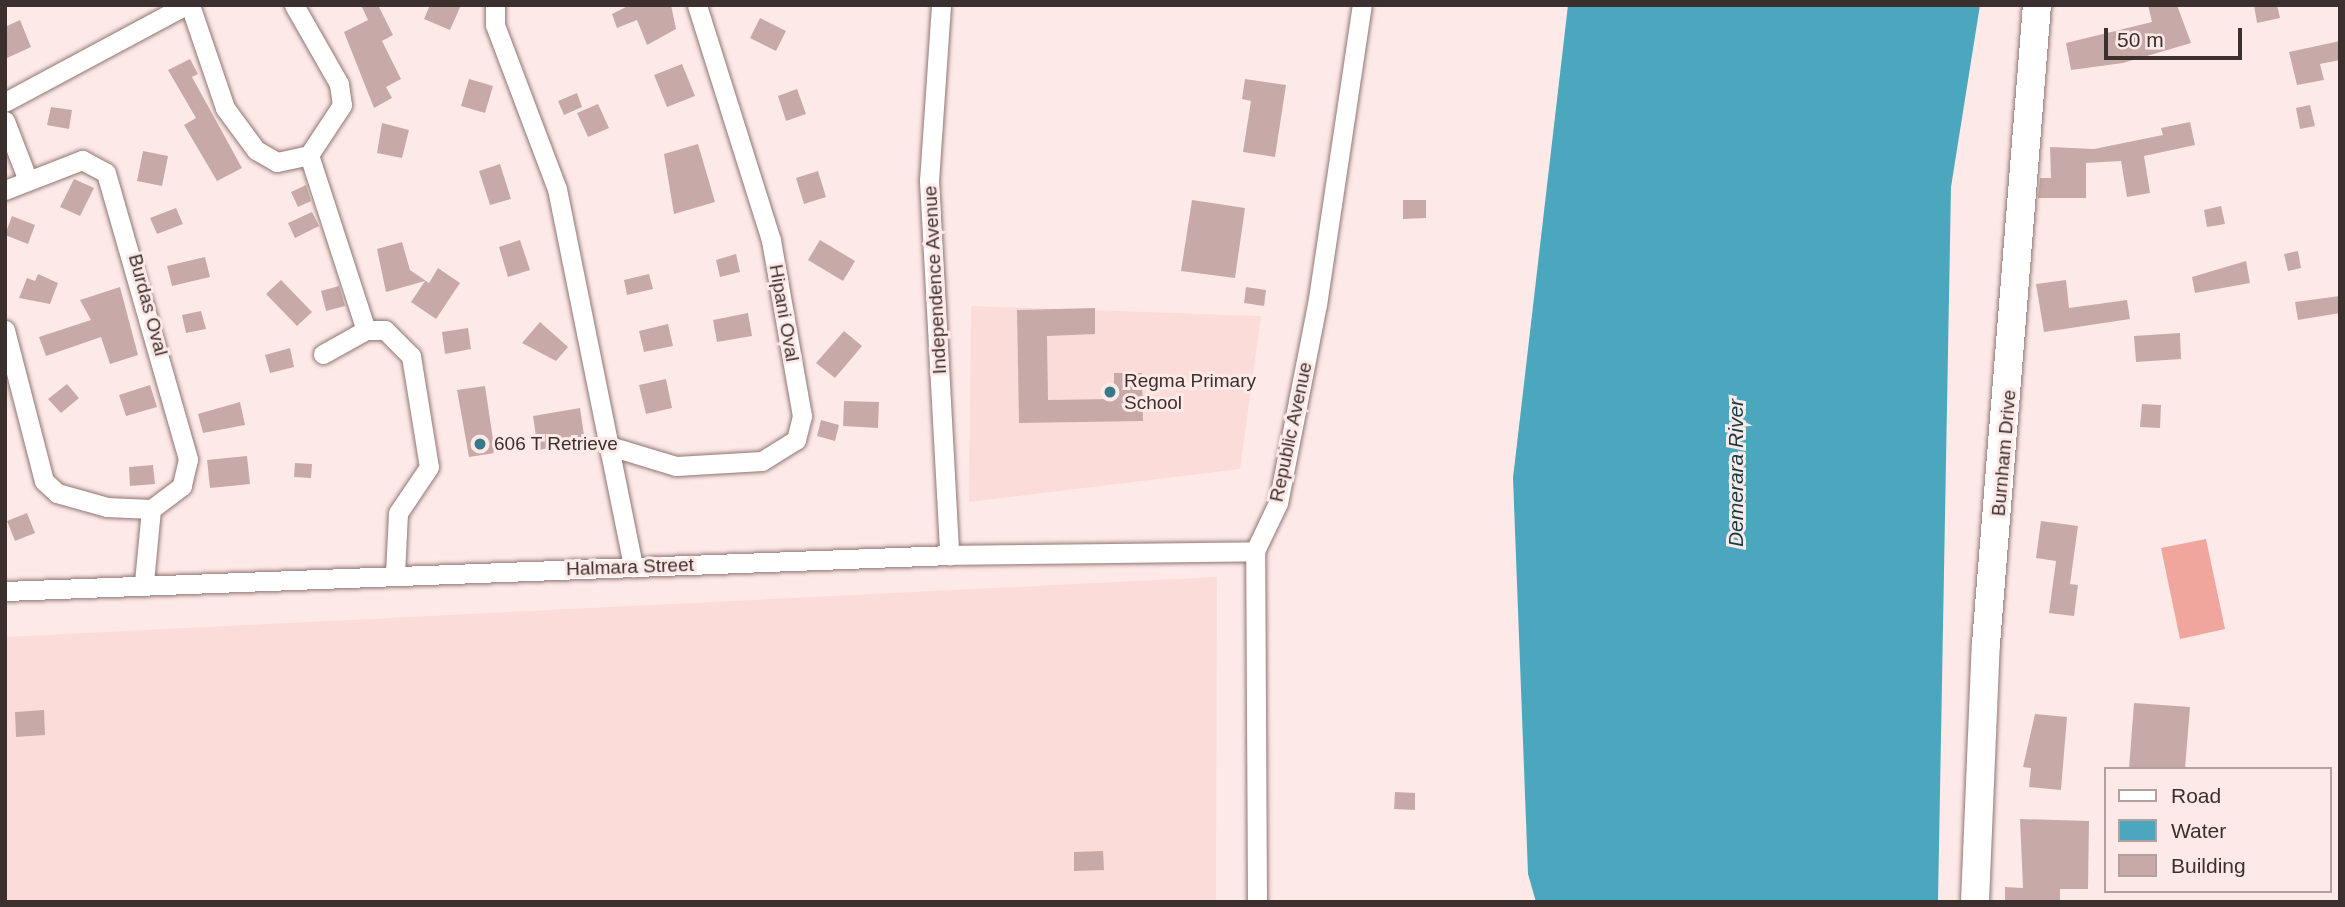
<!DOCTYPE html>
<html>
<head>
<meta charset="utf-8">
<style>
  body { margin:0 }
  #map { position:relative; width:2345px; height:907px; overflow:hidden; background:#fdeae8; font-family:Arial,sans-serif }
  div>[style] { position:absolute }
  .built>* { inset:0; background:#fbdcd8 }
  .green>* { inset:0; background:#f0a59d }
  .water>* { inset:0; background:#4ba7be }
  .building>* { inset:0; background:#c7aaa7 }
  .roads { filter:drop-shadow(0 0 2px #907572) drop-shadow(0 0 2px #907572) }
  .street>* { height:19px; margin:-9.5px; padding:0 9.5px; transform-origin:9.5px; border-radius:9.5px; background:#fff }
  .secondary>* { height:28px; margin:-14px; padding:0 14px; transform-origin:14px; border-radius:14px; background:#fff }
  .dots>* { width:19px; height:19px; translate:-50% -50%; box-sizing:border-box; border:4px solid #fdeae8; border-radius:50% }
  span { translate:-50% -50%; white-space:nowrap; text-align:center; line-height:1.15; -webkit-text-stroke:6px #fdeae8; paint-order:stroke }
  .street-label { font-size:19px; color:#3c302f }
  .poi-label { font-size:19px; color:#3c302f }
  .left { translate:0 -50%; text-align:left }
  .water-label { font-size:21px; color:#123d47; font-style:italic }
  .frame { position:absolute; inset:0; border:7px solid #3c302f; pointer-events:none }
  .legend { position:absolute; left:2104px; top:767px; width:228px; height:126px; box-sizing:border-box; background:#fdeae8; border:2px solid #b0a09e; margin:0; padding:9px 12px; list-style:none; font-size:21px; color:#3c302f }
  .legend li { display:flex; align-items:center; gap:14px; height:35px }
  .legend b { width:35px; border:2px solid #b0a09e }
  .scale { position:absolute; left:2104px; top:28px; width:138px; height:32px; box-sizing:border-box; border:4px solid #3c302f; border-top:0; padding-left:9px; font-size:21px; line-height:24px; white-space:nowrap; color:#3c302f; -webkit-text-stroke:5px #fdeae8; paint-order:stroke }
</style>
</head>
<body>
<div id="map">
  <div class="built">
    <div style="clip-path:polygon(971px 306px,1261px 316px,1240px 469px,969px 502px)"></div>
    <div style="clip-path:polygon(1217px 577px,1216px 902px,5px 902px,5px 637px)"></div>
  </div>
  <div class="green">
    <div style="clip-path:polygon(2206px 539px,2225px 629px,2180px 639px,2161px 548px)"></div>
  </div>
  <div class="water">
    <div style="clip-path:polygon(1568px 5px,1980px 5px,1951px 187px,1938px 902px,1536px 902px,1528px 874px,1513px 478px)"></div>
  </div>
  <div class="building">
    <div style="clip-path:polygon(361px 5px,378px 5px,393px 35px,382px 41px,401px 79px,386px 87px,392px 98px,374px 108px,344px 32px,368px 20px)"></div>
    <div style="clip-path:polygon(430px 5px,461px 5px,450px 30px,424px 19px)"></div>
    <div style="clip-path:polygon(630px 5px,671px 5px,676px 29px,647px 45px,637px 20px,617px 28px,612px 14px)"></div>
    <div style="clip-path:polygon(2148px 5px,2177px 5px,2191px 43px,2123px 63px,2071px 70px,2066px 43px,2152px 22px)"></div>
    <div style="clip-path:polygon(2254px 5px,2277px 5px,2280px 18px,2257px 23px)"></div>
    <div style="clip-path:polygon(760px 18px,786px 31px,776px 51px,750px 38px)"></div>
    <div style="clip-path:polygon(20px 20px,31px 47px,5px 59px,5px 27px)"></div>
    <div style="clip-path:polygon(2340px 41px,2340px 60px,2320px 64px,2324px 80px,2297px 85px,2289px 52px)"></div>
    <div style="clip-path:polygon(190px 59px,198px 74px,192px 77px,242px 168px,217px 181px,184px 125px,196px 118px,168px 70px)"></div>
    <div style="clip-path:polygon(682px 64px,695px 96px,667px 107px,654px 75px)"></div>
    <div style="clip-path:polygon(469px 79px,493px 86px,485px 113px,461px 106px)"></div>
    <div style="clip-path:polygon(1245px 79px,1286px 85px,1275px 157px,1243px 152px,1251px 101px,1242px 99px)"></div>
    <div style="clip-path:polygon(797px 89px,806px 114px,786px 121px,778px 96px)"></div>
    <div style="clip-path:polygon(577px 93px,582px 107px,564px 115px,558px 101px)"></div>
    <div style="clip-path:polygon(598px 104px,609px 128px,588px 137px,577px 113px)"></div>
    <div style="clip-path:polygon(2310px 105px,2315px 126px,2300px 129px,2296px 108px)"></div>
    <div style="clip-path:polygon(51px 107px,72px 110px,69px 129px,47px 125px)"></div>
    <div style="clip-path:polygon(2190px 122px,2195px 145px,2144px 156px,2150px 193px,2127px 197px,2121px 161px,2086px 163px,2086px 198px,2038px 198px,2040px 178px,2051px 178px,2050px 147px,2094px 149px,2163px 135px,2161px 128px)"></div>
    <div style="clip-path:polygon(382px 123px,409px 130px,402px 158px,377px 153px)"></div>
    <div style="clip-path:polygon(698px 144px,715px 202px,674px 214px,664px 154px)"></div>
    <div style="clip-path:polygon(143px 151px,168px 156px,162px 186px,137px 181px)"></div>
    <div style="clip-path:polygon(500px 164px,511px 199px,490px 205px,479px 171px)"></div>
    <div style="clip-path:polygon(818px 171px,826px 197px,804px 204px,796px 178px)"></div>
    <div style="clip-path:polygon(74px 179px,94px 188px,80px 216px,60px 207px)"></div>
    <div style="clip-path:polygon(306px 185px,311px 201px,298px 207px,291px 192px)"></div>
    <div style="clip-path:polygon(1192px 200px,1245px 208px,1235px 278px,1181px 271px)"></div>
    <div style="clip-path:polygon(1403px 200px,1426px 200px,1426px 218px,1403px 219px)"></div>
    <div style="clip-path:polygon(2221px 206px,2225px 224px,2207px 227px,2204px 210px)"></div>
    <div style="clip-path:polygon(176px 208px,183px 224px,157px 234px,150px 218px)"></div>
    <div style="clip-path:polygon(312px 212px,319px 226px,295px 238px,288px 223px)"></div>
    <div style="clip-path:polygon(12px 216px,35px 225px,28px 244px,5px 235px)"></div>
    <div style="clip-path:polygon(520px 240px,530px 270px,508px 277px,499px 247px)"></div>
    <div style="clip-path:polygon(820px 240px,855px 261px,843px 281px,808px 260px)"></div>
    <div style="clip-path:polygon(402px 242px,410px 270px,429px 283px,438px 268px,460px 283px,436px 319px,411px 302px,425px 281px,386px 292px,377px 249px)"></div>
    <div style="clip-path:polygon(2298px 251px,2301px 268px,2288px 271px,2284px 254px)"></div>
    <div style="clip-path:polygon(736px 254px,740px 272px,720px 277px,716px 260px)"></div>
    <div style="clip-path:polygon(205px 257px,210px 277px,172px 286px,167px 266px)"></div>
    <div style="clip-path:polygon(2246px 261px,2250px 283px,2195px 293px,2192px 277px)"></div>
    <div style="clip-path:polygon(38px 274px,58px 283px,50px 304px,19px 298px,27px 278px,35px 281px)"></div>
    <div style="clip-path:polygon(649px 274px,653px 289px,627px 295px,624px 280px)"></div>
    <div style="clip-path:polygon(281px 280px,312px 312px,297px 326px,266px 294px)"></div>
    <div style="clip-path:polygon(2066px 280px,2069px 308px,2127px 300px,2130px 319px,2044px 332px,2036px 284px)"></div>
    <div style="clip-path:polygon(339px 286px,345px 306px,326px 311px,321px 291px)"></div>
    <div style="clip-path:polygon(120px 287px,138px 355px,110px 364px,101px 337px,46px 356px,39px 337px,91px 320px,80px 300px)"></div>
    <div style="clip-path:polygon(1246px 287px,1266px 290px,1264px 306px,1244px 303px)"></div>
    <div style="clip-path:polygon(2340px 296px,2340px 313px,2298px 320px,2295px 302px)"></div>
    <div style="clip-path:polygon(1095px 308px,1095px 334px,1047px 336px,1048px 400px,1114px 399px,1114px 373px,1142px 373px,1143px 421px,1019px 423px,1017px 310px)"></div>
    <div style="clip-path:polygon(201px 311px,206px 329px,186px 333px,182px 315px)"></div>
    <div style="clip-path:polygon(748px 313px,752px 336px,717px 342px,713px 320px)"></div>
    <div style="clip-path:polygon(540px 322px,568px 347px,556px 361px,522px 343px)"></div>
    <div style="clip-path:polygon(668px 324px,673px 346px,644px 352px,639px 331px)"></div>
    <div style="clip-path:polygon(468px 328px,471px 349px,445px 354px,442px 332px)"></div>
    <div style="clip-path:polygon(844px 331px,862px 346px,835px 378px,816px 363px)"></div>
    <div style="clip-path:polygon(2180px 333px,2181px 359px,2136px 362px,2134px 336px)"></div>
    <div style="clip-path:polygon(290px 348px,294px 367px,270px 373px,265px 355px)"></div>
    <div style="clip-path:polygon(666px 379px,672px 408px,646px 414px,639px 385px)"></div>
    <div style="clip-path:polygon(67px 384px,79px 398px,61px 413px,48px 399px)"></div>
    <div style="clip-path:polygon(150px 385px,157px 407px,126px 416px,119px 395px)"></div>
    <div style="clip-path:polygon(485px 386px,495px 453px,469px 457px,457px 390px)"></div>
    <div style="clip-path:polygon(844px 401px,879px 402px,878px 428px,843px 426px)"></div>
    <div style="clip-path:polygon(240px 402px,245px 425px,203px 433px,198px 414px)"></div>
    <div style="clip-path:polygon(2142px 404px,2161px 405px,2160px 428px,2140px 427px)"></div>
    <div style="clip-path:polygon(580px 408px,585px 442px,538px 450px,533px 416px)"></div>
    <div style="clip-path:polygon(821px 420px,839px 425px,835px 441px,817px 436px)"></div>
    <div style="clip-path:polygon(247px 456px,250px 484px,210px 488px,207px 460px)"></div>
    <div style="clip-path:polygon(295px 463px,312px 464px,311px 478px,294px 477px)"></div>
    <div style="clip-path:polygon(153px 465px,155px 484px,130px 486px,129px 467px)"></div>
    <div style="clip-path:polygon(27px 513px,35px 533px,15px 541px,7px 521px)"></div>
    <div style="clip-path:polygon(2041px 521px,2078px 526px,2070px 584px,2078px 585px,2074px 616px,2049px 613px,2056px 561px,2036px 558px)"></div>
    <div style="clip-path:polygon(2134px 703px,2190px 707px,2185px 769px,2129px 769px)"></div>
    <div style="clip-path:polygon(44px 710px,45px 735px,16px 737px,15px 712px)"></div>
    <div style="clip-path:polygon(2035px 714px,2067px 717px,2061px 790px,2029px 787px,2031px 768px,2023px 767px)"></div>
    <div style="clip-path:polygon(1395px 792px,1415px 793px,1415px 810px,1394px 809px)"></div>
    <div style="clip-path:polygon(2020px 819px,2089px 821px,2088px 889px,2060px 889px,2060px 902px,2005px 902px,2005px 887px,2023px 888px)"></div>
    <div style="clip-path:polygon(1103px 851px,1104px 870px,1074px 871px,1074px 852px)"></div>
  </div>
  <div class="roads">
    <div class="street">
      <div style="left:190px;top:5px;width:109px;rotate:71.2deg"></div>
      <div style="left:225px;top:108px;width:52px;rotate:53.6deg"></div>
      <div style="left:256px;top:150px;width:24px;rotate:30deg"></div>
      <div style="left:277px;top:162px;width:33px;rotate:-12deg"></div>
      <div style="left:309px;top:155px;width:184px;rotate:72deg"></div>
      <div style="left:366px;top:330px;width:19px"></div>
      <div style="left:385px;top:330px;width:37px;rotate:45deg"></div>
      <div style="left:411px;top:356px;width:112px;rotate:80.8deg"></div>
      <div style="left:429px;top:467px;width:55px;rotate:124deg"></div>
      <div style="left:398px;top:513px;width:61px;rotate:92.8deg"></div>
      <div style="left:294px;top:5px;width:91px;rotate:60.3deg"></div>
      <div style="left:339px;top:84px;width:21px;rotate:82deg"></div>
      <div style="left:342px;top:105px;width:60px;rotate:123.4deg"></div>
      <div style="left:495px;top:5px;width:20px;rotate:90deg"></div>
      <div style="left:495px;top:25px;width:175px;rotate:69.3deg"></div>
      <div style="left:557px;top:189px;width:386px;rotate:78.6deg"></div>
      <div style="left:941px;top:5px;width:175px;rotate:93.9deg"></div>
      <div style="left:929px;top:180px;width:376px;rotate:86.9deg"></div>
      <div style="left:5px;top:102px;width:205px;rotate:-28.2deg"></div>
      <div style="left:5px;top:121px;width:61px;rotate:68.9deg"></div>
      <div style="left:5px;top:190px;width:83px;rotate:-21.3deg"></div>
      <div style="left:82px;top:160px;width:27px;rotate:28deg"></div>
      <div style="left:106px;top:173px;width:298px;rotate:74deg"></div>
      <div style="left:188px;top:459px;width:28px;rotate:103deg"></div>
      <div style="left:182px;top:486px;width:39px;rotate:143deg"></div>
      <div style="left:151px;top:509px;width:44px;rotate:-177.4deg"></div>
      <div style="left:107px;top:507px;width:52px;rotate:-164.4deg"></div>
      <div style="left:57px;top:493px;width:18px;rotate:-137deg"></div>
      <div style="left:44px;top:481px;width:156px;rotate:-104.5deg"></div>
      <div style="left:323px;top:354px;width:49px;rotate:-29.2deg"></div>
      <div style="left:613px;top:447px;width:66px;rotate:16.8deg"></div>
      <div style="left:676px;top:466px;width:86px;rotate:-3.3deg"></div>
      <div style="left:762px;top:461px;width:40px;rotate:-32deg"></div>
      <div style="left:796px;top:440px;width:25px;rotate:-76deg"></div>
      <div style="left:802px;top:416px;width:179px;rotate:-100deg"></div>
      <div style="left:771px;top:240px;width:246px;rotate:-107.5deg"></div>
      <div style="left:144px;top:582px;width:73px;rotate:-84.5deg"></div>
      <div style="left:5px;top:591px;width:945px;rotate:-2.18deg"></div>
      <div style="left:949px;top:555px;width:306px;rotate:-0.7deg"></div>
      <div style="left:1257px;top:902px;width:351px;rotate:-90.3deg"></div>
      <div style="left:1255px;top:551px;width:53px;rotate:-64.4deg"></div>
      <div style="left:1278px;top:503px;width:202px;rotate:-78.9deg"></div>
      <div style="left:1317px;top:305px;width:303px;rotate:-81.5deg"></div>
    </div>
    <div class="secondary">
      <div style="left:1975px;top:902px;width:258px;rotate:-87.6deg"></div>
      <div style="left:1986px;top:644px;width:641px;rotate:-85.44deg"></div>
    </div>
  </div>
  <div class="dots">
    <div style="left:1110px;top:392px;background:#36798a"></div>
    <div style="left:480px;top:444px;background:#36798a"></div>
  </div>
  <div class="street-label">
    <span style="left:935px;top:280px;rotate:-93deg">Independence Avenue</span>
    <span style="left:148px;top:305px;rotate:75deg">Burdas Oval</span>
    <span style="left:784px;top:313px;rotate:80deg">Hipani Oval</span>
    <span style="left:1291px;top:432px;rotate:-78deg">Republic Avenue</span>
    <span style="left:2004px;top:453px;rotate:-85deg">Burnham Drive</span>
    <span style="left:630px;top:567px;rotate:-2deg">Halmara Street</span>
  </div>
  <div class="poi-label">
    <span class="left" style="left:1124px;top:392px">Regma Primary<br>School</span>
    <span class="left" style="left:494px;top:444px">606 T Retrieve</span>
  </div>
  <div class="water-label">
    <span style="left:1736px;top:473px;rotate:-90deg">Demerara River</span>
  </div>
  <div class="frame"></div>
  <ul class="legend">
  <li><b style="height:9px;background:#fff"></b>Road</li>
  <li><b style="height:19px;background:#4ba7be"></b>Water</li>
  <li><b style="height:19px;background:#c7aaa7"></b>Building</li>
  </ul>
  <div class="scale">50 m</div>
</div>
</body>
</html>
